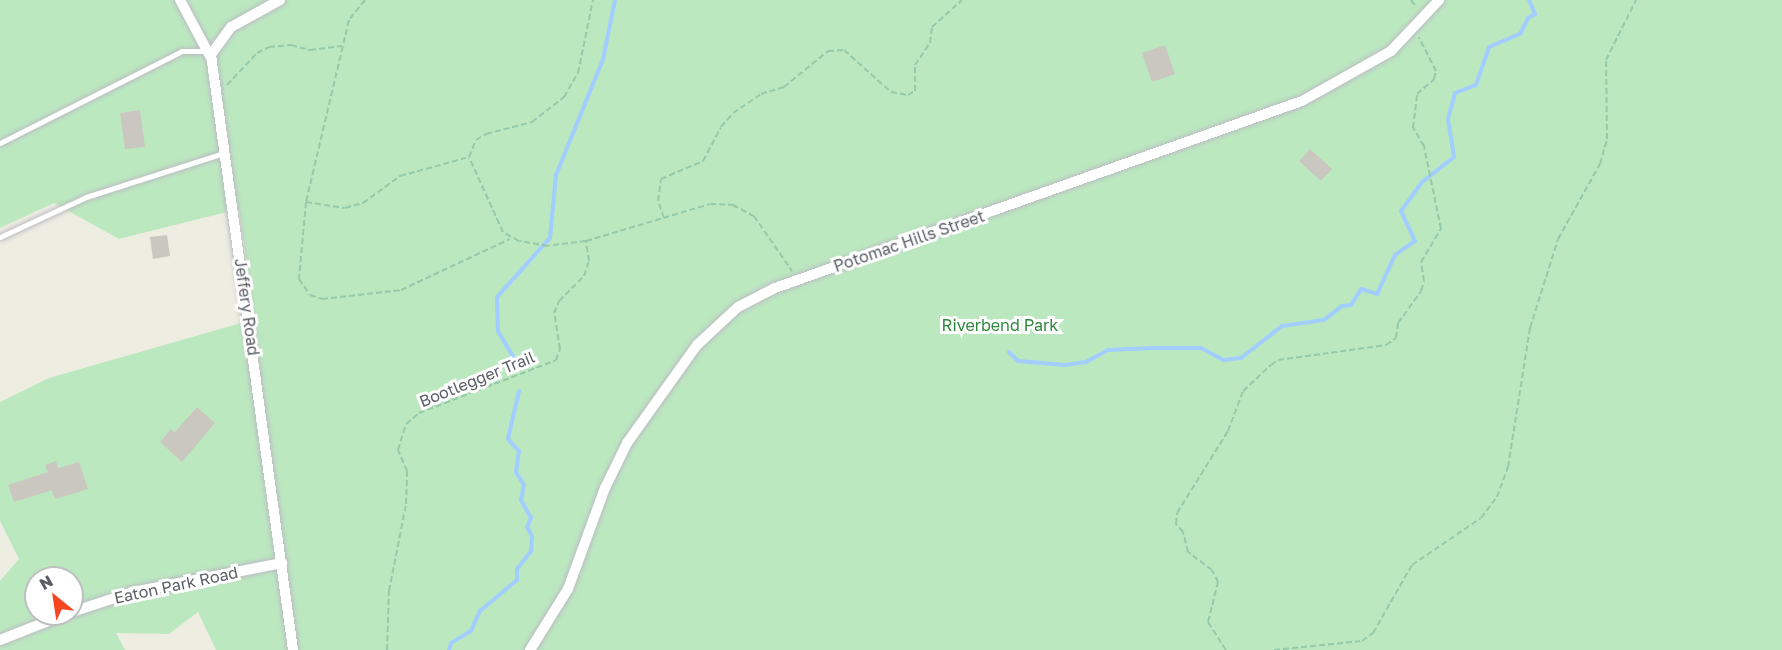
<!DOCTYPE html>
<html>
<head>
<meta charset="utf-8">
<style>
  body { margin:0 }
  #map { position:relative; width:1782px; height:650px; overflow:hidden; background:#eeede2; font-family:"Golos Text",sans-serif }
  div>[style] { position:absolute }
  .green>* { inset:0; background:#bce8c0 }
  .stream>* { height:4px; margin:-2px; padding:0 2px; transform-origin:2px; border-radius:2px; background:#a1cdff }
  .building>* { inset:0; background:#c9c7bf }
  .path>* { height:2px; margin-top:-1px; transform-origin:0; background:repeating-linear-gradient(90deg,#94caa9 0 6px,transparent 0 9px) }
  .roads { filter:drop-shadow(0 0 2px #babcc2) drop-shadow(0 0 2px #babcc2) }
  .service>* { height:5px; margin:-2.5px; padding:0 2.5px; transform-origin:2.5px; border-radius:2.5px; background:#fff }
  .minor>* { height:10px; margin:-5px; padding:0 5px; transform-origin:5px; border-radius:5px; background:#fff }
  span { translate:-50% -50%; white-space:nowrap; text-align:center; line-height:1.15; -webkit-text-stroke:6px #fff; paint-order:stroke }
  .street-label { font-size:16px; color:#5a5e64 }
  .park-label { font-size:16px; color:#2e873c }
  .north { position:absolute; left:24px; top:566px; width:60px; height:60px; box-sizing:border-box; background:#fff; border:2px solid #bdbfc1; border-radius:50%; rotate:330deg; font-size:16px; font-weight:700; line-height:24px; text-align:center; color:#5a5e64 }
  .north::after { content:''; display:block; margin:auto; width:21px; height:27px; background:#f64620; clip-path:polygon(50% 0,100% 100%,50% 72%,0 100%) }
</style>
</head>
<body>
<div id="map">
  <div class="green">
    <div style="clip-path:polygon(evenodd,0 0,1782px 0,1782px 650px,216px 650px,198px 612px,169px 634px,116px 633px,125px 650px,0 650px,0 581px,19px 559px,0 521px,0 402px,49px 378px,255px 319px,239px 209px,119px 239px,54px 203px,0 228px,0 0,36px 578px,72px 578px,72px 614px,36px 614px,36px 578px)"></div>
  </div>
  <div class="stream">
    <div style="left:1009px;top:352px;width:13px;rotate:45deg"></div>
    <div style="left:1018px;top:361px;width:47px;rotate:4.9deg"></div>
    <div style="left:1065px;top:365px;width:21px;rotate:-8deg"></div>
    <div style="left:1086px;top:362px;width:25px;rotate:-29deg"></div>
    <div style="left:1108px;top:350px;width:45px;rotate:-2.5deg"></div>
    <div style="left:1153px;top:348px;width:48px"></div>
    <div style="left:1201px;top:348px;width:26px;rotate:28deg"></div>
    <div style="left:1224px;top:360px;width:17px;rotate:-7deg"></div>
    <div style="left:1241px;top:358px;width:52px;rotate:-38deg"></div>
    <div style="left:1282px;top:326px;width:42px;rotate:-8.1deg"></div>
    <div style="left:1324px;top:320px;width:23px;rotate:-38deg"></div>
    <div style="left:1342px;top:306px;width:9px;rotate:-6deg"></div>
    <div style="left:1351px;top:305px;width:19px;rotate:-58deg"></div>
    <div style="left:1361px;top:289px;width:17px;rotate:17deg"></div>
    <div style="left:1377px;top:294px;width:43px;rotate:-65.2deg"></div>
    <div style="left:1395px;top:255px;width:24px;rotate:-35deg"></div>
    <div style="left:1415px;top:241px;width:33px;rotate:-115deg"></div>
    <div style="left:1401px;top:211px;width:34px;rotate:-54deg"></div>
    <div style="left:1421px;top:183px;width:42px;rotate:-38.2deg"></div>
    <div style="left:1454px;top:157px;width:38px;rotate:-99deg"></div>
    <div style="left:1448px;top:119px;width:27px;rotate:-75deg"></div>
    <div style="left:1455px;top:93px;width:22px;rotate:-21deg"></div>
    <div style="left:1476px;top:85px;width:40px;rotate:-71.1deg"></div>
    <div style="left:1489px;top:47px;width:34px;rotate:-23deg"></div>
    <div style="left:1520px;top:34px;width:18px;rotate:-63deg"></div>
    <div style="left:1528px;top:18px;width:8px;rotate:-30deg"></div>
    <div style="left:1535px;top:14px;width:15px;rotate:-113deg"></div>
    <div style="left:514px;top:358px;width:31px;rotate:-121deg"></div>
    <div style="left:498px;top:331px;width:34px;rotate:-92deg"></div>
    <div style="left:497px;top:297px;width:79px;rotate:-48.1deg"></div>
    <div style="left:550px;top:238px;width:63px;rotate:-84.6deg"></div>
    <div style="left:556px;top:175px;width:125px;rotate:-67.9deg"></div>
    <div style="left:603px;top:59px;width:60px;rotate:-78.5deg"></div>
    <div style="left:449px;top:650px;width:7px;rotate:-74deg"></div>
    <div style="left:451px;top:643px;width:23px;rotate:-31deg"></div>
    <div style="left:471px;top:631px;width:22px;rotate:-66deg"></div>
    <div style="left:480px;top:611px;width:48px;rotate:-40deg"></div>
    <div style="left:517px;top:580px;width:11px;rotate:-90deg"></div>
    <div style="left:517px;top:569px;width:23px;rotate:-52deg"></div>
    <div style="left:531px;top:551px;width:15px;rotate:-86deg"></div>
    <div style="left:532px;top:536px;width:10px;rotate:-119deg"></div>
    <div style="left:527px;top:527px;width:10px;rotate:-66deg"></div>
    <div style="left:531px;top:518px;width:21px;rotate:-119deg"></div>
    <div style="left:521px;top:500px;width:15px;rotate:-79deg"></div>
    <div style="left:524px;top:485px;width:15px;rotate:-122deg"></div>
    <div style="left:516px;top:472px;width:21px;rotate:-82deg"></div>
    <div style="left:519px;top:451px;width:16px;rotate:-133deg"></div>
    <div style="left:508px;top:439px;width:49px;rotate:-77.1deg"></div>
  </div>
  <div class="building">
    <div style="clip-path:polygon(1165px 45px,1175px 74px,1152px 82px,1142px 53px)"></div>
    <div style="clip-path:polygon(140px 110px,145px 147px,125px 149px,120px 113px)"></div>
    <div style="clip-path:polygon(1310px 149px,1332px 169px,1321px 181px,1299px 161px)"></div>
    <div style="clip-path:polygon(167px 235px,170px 256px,153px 259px,150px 237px)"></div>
    <div style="clip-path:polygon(197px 407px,215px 423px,182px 462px,160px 442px,171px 429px,175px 432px)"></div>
    <div style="clip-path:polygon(56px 461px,58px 468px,79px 462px,88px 489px,55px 499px,52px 490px,14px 502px,8px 485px,48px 472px,45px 465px)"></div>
  </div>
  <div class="path">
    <div style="left:365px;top:0;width:26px;rotate:129deg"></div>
    <div style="left:349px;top:20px;width:187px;rotate:103.3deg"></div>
    <div style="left:306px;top:202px;width:39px;rotate:9deg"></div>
    <div style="left:345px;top:208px;width:19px;rotate:-16deg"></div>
    <div style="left:363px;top:203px;width:46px;rotate:-36.1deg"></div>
    <div style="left:400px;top:176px;width:72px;rotate:-15.4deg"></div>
    <div style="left:1411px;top:0;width:9px;rotate:54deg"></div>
    <div style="left:227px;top:85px;width:44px;rotate:-46.8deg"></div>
    <div style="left:257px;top:53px;width:13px;rotate:-27deg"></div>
    <div style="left:269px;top:47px;width:22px;rotate:-5deg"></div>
    <div style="left:291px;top:45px;width:20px;rotate:15deg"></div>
    <div style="left:310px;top:50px;width:32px;rotate:-7deg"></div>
    <div style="left:306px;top:202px;width:77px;rotate:95.2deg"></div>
    <div style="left:299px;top:279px;width:19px;rotate:55deg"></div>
    <div style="left:310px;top:295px;width:13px;rotate:18deg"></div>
    <div style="left:322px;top:299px;width:80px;rotate:-6.5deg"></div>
    <div style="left:401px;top:290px;width:120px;rotate:-25.1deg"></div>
    <div style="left:664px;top:218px;width:18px;rotate:-109deg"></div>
    <div style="left:658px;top:201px;width:22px;rotate:-82deg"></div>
    <div style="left:661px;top:179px;width:46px;rotate:-23.2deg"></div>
    <div style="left:703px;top:161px;width:38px;rotate:-62deg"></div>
    <div style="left:721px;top:127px;width:18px;rotate:-49deg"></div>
    <div style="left:733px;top:113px;width:34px;rotate:-34deg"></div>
    <div style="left:761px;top:94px;width:24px;rotate:-17deg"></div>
    <div style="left:784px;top:87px;width:57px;rotate:-39.3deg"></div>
    <div style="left:828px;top:51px;width:16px;rotate:-4deg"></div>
    <div style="left:844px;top:50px;width:63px;rotate:41.8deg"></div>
    <div style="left:891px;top:92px;width:17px;rotate:10deg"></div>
    <div style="left:908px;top:95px;width:8px;rotate:-30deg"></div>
    <div style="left:915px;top:91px;width:26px;rotate:-90deg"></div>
    <div style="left:915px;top:65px;width:27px;rotate:-56deg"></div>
    <div style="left:930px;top:43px;width:16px;rotate:-83deg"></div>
    <div style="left:932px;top:27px;width:40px;rotate:-42deg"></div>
    <div style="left:586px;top:241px;width:129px;rotate:-16.6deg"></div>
    <div style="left:710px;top:204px;width:23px;rotate:2deg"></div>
    <div style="left:733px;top:205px;width:24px;rotate:28deg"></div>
    <div style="left:754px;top:216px;width:67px;rotate:55.4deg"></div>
    <div style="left:387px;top:650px;width:59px;rotate:-88.1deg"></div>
    <div style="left:389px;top:591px;width:89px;rotate:-78.9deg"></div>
    <div style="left:406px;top:504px;width:33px;rotate:-88deg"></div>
    <div style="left:407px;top:471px;width:23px;rotate:-113deg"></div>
    <div style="left:398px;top:450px;width:27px;rotate:-73deg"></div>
    <div style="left:406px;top:424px;width:17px;rotate:-40deg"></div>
    <div style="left:419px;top:413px;width:147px;rotate:-21.1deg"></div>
    <div style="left:556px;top:360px;width:12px;rotate:-70deg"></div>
    <div style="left:560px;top:349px;width:36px;rotate:-99deg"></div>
    <div style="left:554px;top:313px;width:13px;rotate:-67deg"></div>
    <div style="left:559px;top:301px;width:35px;rotate:-45deg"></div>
    <div style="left:584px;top:276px;width:16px;rotate:-72deg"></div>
    <div style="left:589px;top:261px;width:20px;rotate:-99deg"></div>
    <div style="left:586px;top:241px;width:38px;rotate:173deg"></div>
    <div style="left:548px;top:246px;width:29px;rotate:-170deg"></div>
    <div style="left:519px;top:241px;width:18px;rotate:-151deg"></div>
    <div style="left:503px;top:232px;width:82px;rotate:-114.4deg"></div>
    <div style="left:469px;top:157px;width:18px;rotate:-68deg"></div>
    <div style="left:476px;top:140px;width:12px;rotate:-31deg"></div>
    <div style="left:486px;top:134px;width:48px;rotate:-14.6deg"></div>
    <div style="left:532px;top:122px;width:41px;rotate:-38deg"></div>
    <div style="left:564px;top:97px;width:28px;rotate:-60deg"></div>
    <div style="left:578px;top:73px;width:75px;rotate:-78.4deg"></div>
    <div style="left:1226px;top:650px;width:33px;rotate:-123deg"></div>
    <div style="left:1208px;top:622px;width:41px;rotate:-76deg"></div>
    <div style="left:1218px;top:582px;width:13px;rotate:-117deg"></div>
    <div style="left:1212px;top:570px;width:30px;rotate:-143deg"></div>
    <div style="left:1188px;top:552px;width:21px;rotate:-104deg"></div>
    <div style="left:1183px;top:532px;width:11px;rotate:-131deg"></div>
    <div style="left:1176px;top:524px;width:11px;rotate:-85deg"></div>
    <div style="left:1177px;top:513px;width:97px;rotate:-58.1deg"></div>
    <div style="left:1228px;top:431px;width:43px;rotate:-69.4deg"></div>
    <div style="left:1243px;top:391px;width:38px;rotate:-43deg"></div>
    <div style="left:1271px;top:365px;width:9px;rotate:-36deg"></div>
    <div style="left:1278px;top:360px;width:109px;rotate:-7.9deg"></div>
    <div style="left:1386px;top:345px;width:12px;rotate:-35deg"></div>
    <div style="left:1396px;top:338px;width:15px;rotate:-82deg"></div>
    <div style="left:1398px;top:323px;width:39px;rotate:-54deg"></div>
    <div style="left:1421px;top:291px;width:10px;rotate:-73deg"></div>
    <div style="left:1424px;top:281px;width:19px;rotate:-99deg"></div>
    <div style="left:1421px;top:262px;width:39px;rotate:-59deg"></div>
    <div style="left:1441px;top:229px;width:85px;rotate:-101.6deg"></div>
    <div style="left:1424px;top:146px;width:21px;rotate:-121deg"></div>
    <div style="left:1413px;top:128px;width:34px;rotate:-83deg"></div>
    <div style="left:1417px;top:94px;width:23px;rotate:-41deg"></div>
    <div style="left:1434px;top:79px;width:8px;rotate:-76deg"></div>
    <div style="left:1436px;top:71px;width:38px;rotate:-117deg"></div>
    <div style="left:1274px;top:650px;width:88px;rotate:-5.8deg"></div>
    <div style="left:1362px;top:641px;width:14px;rotate:-36deg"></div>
    <div style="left:1373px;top:633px;width:78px;rotate:-60.2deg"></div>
    <div style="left:1412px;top:565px;width:83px;rotate:-34.3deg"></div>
    <div style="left:1481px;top:518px;width:26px;rotate:-53deg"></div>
    <div style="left:1497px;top:497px;width:32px;rotate:-70deg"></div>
    <div style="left:1508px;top:467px;width:141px;rotate:-81deg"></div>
    <div style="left:1530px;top:328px;width:93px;rotate:-72.5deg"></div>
    <div style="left:1558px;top:239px;width:86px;rotate:-60.8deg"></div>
    <div style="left:1600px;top:164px;width:26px;rotate:-74deg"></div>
    <div style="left:1607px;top:139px;width:79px;rotate:-90.7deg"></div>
    <div style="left:1606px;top:60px;width:67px;rotate:-63.4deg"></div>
  </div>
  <div class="roads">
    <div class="service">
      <div style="left:0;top:143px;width:204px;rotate:-26.8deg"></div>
      <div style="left:182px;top:51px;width:24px"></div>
      <div style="left:0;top:237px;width:95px;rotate:-24.9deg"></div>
      <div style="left:86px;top:197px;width:145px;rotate:-17.7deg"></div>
    </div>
    <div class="minor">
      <div style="left:180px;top:0;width:68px;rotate:61.9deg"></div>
      <div style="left:280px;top:0;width:56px;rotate:151.1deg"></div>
      <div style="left:231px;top:27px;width:34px;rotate:126deg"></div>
      <div style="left:211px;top:55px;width:601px;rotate:82.15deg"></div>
      <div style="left:72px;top:612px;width:64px;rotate:-18.2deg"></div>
      <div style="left:133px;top:592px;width:152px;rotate:-11deg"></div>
      <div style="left:0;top:640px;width:71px;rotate:-21.5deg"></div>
      <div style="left:530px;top:650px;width:72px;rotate:-58.1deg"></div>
      <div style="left:568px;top:589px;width:108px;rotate:-69.9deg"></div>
      <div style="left:605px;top:488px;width:50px;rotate:-63.9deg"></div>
      <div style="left:627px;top:443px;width:120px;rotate:-54.5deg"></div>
      <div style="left:697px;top:345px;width:56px;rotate:-42.8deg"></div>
      <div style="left:738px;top:307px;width:42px;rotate:-27.2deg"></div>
      <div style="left:775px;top:288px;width:559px;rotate:-19.54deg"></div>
      <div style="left:1302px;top:101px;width:102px;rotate:-29.3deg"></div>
      <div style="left:1391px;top:51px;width:70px;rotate:-46.7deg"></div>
    </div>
  </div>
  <div class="street-label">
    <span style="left:909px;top:241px;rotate:-19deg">Potomac Hills Street</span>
    <span style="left:247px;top:307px;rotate:82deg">Jeffery Road</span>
    <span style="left:477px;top:379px;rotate:-22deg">Bootlegger Trail</span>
    <span style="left:176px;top:585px;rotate:-12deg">Eaton Park Road</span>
  </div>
  <div class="park-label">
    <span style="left:1000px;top:325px">Riverbend Park</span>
  </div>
  <div class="north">N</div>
</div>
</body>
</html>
